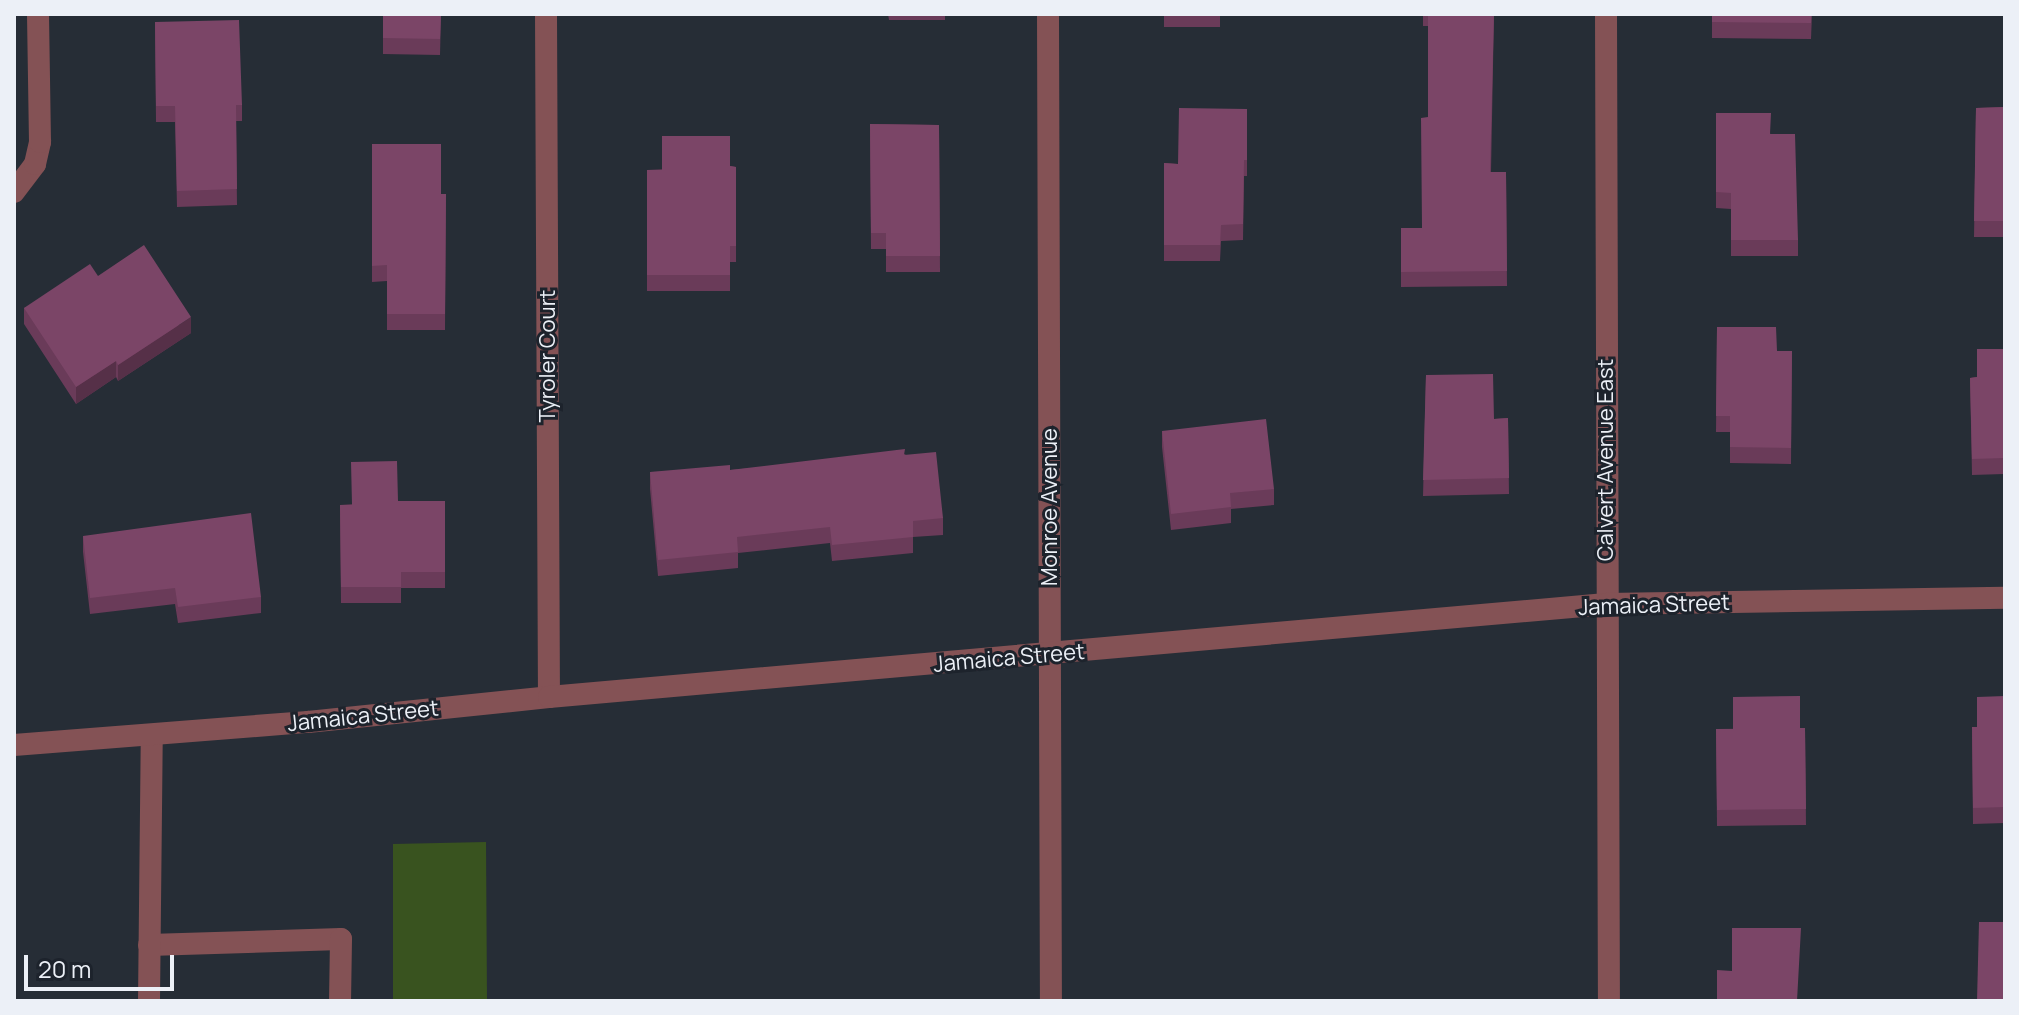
<!DOCTYPE html>
<html>
<head>
<meta charset="utf-8">
<style>
  body { margin:0 }
  #map { position:relative; width:2019px; height:1015px; overflow:hidden; background:#262d36; font-family:Manrope,sans-serif }
  div>[style] { position:absolute }
  .green>* { inset:0; background:#39531f }
  .service>* { height:22px; margin:-11px; padding:0 11px; transform-origin:11px; border-radius:11px; background:#845255 }
  .minor>* { height:22px; margin:-11px; padding:0 11px; transform-origin:11px; border-radius:11px; background:#845255 }
  .wall>* { inset:0; background:#6a3b59 }
  .shaded-wall>* { inset:0; background:#563048 }
  .building>* { inset:0; background:#7b4567 }
  span { translate:-50% -50%; white-space:nowrap; text-align:center; line-height:1.15; -webkit-text-stroke:6px #1d232c; paint-order:stroke }
  .street-label { font-size:22px; color:#ecf0f7 }
  .frame { position:absolute; inset:0; border:16px solid #ecf0f7; pointer-events:none }
  .scale { position:absolute; left:24px; top:955px; width:150px; height:36px; box-sizing:border-box; border:4px solid #ecf0f7; border-top:0; padding-left:10px; font-size:24px; line-height:28px; white-space:nowrap; color:#ecf0f7; -webkit-text-stroke:6px #1d232c; paint-order:stroke }
</style>
</head>
<body>
<div id="map">
  <div class="green">
    <div style="clip-path:polygon(486px 842px,487px 1001px,393px 1001px,393px 844px)"></div>
  </div>
  <div class="service">
    <div style="left:149px;top:945px;width:192px;rotate:-1.8deg"></div>
    <div style="left:341px;top:939px;width:62px;rotate:90.9deg"></div>
    <div style="left:149px;top:1001px;width:266px;rotate:-89.4deg"></div>
  </div>
  <div class="minor">
    <div style="left:546px;top:14px;width:683px;rotate:89.75deg"></div>
    <div style="left:1048px;top:14px;width:987px;rotate:89.83deg"></div>
    <div style="left:1606px;top:14px;width:987px;rotate:89.83deg"></div>
    <div style="left:14px;top:192px;width:35px;rotate:-53deg"></div>
    <div style="left:35px;top:164px;width:23px;rotate:-77deg"></div>
    <div style="left:40px;top:142px;width:128px;rotate:-90.9deg"></div>
    <div style="left:14px;top:745px;width:295px;rotate:-4.5deg"></div>
    <div style="left:308px;top:722px;width:242px;rotate:-5.9deg"></div>
    <div style="left:549px;top:697px;width:1061px;rotate:-5.03deg"></div>
    <div style="left:1606px;top:604px;width:399px;rotate:-0.9deg"></div>
  </div>
  <div class="wall">
    <div style="clip-path:polygon(383px 14px,441px 14px,440px 55px,383px 54px)"></div>
    <div style="clip-path:polygon(888px 14px,945px 14px,945px 20px,889px 20px)"></div>
    <div style="clip-path:polygon(1164px 14px,1220px 14px,1220px 27px,1164px 27px)"></div>
    <div style="clip-path:polygon(1423px 14px,1494px 14px,1491px 172px,1506px 172px,1507px 286px,1401px 287px,1401px 228px,1422px 228px,1428px 117px,1428px 26px,1423px 26px)"></div>
    <div style="clip-path:polygon(1712px 14px,1812px 14px,1811px 39px,1712px 38px)"></div>
    <div style="clip-path:polygon(155px 22px,242px 105px,242px 121px,236px 121px,237px 205px,177px 207px,175px 122px,156px 122px)"></div>
    <div style="clip-path:polygon(2005px 107px,2005px 270px,2004px 270px,2004px 237px,1974px 237px,1976px 108px)"></div>
    <div style="clip-path:polygon(1247px 109px,1247px 176px,1244px 176px,1243px 240px,1221px 241px,1220px 261px,1164px 261px,1164px 163px,1178px 164px)"></div>
    <div style="clip-path:polygon(1716px 113px,1771px 134px,1798px 240px,1798px 256px,1731px 256px,1731px 209px,1716px 208px)"></div>
    <div style="clip-path:polygon(870px 124px,939px 125px,940px 272px,886px 272px,886px 249px,871px 249px)"></div>
    <div style="clip-path:polygon(372px 144px,441px 194px,446px 194px,445px 330px,387px 330px,387px 281px,372px 282px)"></div>
    <div style="clip-path:polygon(730px 166px,736px 167px,736px 262px,730px 262px,730px 291px,647px 291px,647px 170px)"></div>
    <div style="clip-path:polygon(98px 276px,191px 333px,118px 381px,116px 377px,76px 404px,24px 324px,24px 308px)"></div>
    <div style="clip-path:polygon(1717px 327px,1777px 351px,1792px 351px,1791px 464px,1730px 463px,1730px 432px,1716px 432px)"></div>
    <div style="clip-path:polygon(2005px 349px,2005px 493px,2004px 493px,2004px 474px,1972px 475px,1970px 378px,1977px 377px)"></div>
    <div style="clip-path:polygon(1426px 375px,1494px 419px,1508px 418px,1509px 494px,1423px 496px)"></div>
    <div style="clip-path:polygon(1162px 431px,1274px 489px,1274px 505px,1231px 509px,1231px 523px,1171px 530px,1162px 447px)"></div>
    <div style="clip-path:polygon(905px 454px,943px 518px,943px 535px,913px 537px,913px 553px,832px 561px,830px 543px,738px 553px,738px 568px,658px 576px,650px 489px,650px 472px,730px 470px)"></div>
    <div style="clip-path:polygon(398px 501px,445px 501px,445px 588px,401px 588px,401px 603px,341px 603px,340px 505px)"></div>
    <div style="clip-path:polygon(83px 536px,261px 597px,261px 613px,178px 623px,175px 604px,90px 614px,83px 552px)"></div>
    <div style="clip-path:polygon(2005px 696px,2005px 823px,1973px 824px,1972px 727px,1977px 727px)"></div>
    <div style="clip-path:polygon(1805px 728px,1806px 825px,1717px 826px,1716px 729px)"></div>
  </div>
  <div class="shaded-wall">
    <div style="clip-path:polygon(191px 317px,191px 333px,118px 381px,118px 365px)"></div>
    <div style="clip-path:polygon(116px 361px,116px 377px,76px 404px,76px 387px)"></div>
  </div>
  <div class="building">
    <div style="clip-path:polygon(383px 14px,441px 14px,440px 39px,383px 38px)"></div>
    <div style="clip-path:polygon(1428px 14px,1494px 14px,1490px 172px,1506px 172px,1507px 271px,1401px 272px,1401px 228px,1422px 228px,1421px 118px,1428px 117px)"></div>
    <div style="clip-path:polygon(1712px 14px,1811px 14px,1811px 23px,1712px 22px)"></div>
    <div style="clip-path:polygon(239px 20px,242px 105px,236px 105px,237px 189px,177px 191px,175px 106px,156px 106px,155px 22px)"></div>
    <div style="clip-path:polygon(2005px 107px,2005px 254px,2004px 254px,2005px 221px,1974px 221px,1976px 108px)"></div>
    <div style="clip-path:polygon(1179px 108px,1247px 109px,1247px 160px,1244px 160px,1243px 224px,1221px 225px,1220px 245px,1164px 245px,1164px 163px,1178px 164px)"></div>
    <div style="clip-path:polygon(1716px 113px,1771px 113px,1770px 134px,1795px 134px,1798px 240px,1731px 240px,1731px 193px,1716px 192px)"></div>
    <div style="clip-path:polygon(870px 124px,939px 125px,940px 256px,886px 256px,886px 233px,871px 233px)"></div>
    <div style="clip-path:polygon(662px 136px,730px 136px,730px 166px,736px 167px,736px 246px,730px 246px,730px 275px,647px 275px,647px 170px,662px 170px)"></div>
    <div style="clip-path:polygon(372px 144px,441px 144px,441px 194px,446px 194px,445px 314px,387px 314px,387px 265px,372px 266px)"></div>
    <div style="clip-path:polygon(144px 245px,191px 317px,118px 365px,116px 361px,76px 387px,24px 308px,90px 264px,98px 276px)"></div>
    <div style="clip-path:polygon(1717px 327px,1776px 327px,1777px 351px,1792px 351px,1791px 448px,1730px 447px,1730px 416px,1716px 416px)"></div>
    <div style="clip-path:polygon(1977px 349px,2005px 349px,2005px 477px,2004px 458px,1972px 459px,1970px 378px,1977px 377px)"></div>
    <div style="clip-path:polygon(1493px 374px,1494px 419px,1508px 418px,1509px 478px,1423px 480px,1426px 375px)"></div>
    <div style="clip-path:polygon(1266px 419px,1274px 489px,1230px 493px,1231px 507px,1171px 514px,1162px 431px)"></div>
    <div style="clip-path:polygon(905px 449px,904px 455px,936px 452px,943px 518px,913px 521px,913px 537px,832px 545px,830px 527px,737px 537px,738px 552px,658px 560px,650px 472px,730px 465px,730px 470px)"></div>
    <div style="clip-path:polygon(397px 461px,398px 501px,445px 501px,445px 572px,401px 572px,401px 587px,341px 587px,340px 505px,352px 505px,351px 462px)"></div>
    <div style="clip-path:polygon(251px 513px,261px 597px,178px 607px,175px 588px,90px 598px,83px 536px)"></div>
    <div style="clip-path:polygon(1800px 696px,1800px 728px,1805px 728px,1806px 809px,1717px 810px,1716px 729px,1733px 729px,1733px 697px)"></div>
    <div style="clip-path:polygon(2005px 696px,2005px 807px,1973px 808px,1972px 727px,1977px 727px,1977px 697px)"></div>
    <div style="clip-path:polygon(1979px 922px,2005px 922px,2005px 1001px,1977px 1001px)"></div>
    <div style="clip-path:polygon(1732px 928px,1801px 928px,1797px 1001px,1717px 1001px,1717px 970px,1732px 971px)"></div>
  </div>
  <div class="street-label">
    <span style="left:548px;top:356px;rotate:-90deg">Tyroler Court</span>
    <span style="left:1606px;top:460px;rotate:-90deg">Calvert Avenue East</span>
    <span style="left:1050px;top:507px;rotate:-90deg">Monroe Avenue</span>
    <span style="left:1654px;top:605px;rotate:-2deg">Jamaica Street</span>
    <span style="left:1009px;top:658px;rotate:-5deg">Jamaica Street</span>
    <span style="left:363px;top:716px;rotate:-6deg">Jamaica Street</span>
  </div>
  <div class="frame"></div>
  <div class="scale">20 m</div>
</div>
</body>
</html>
